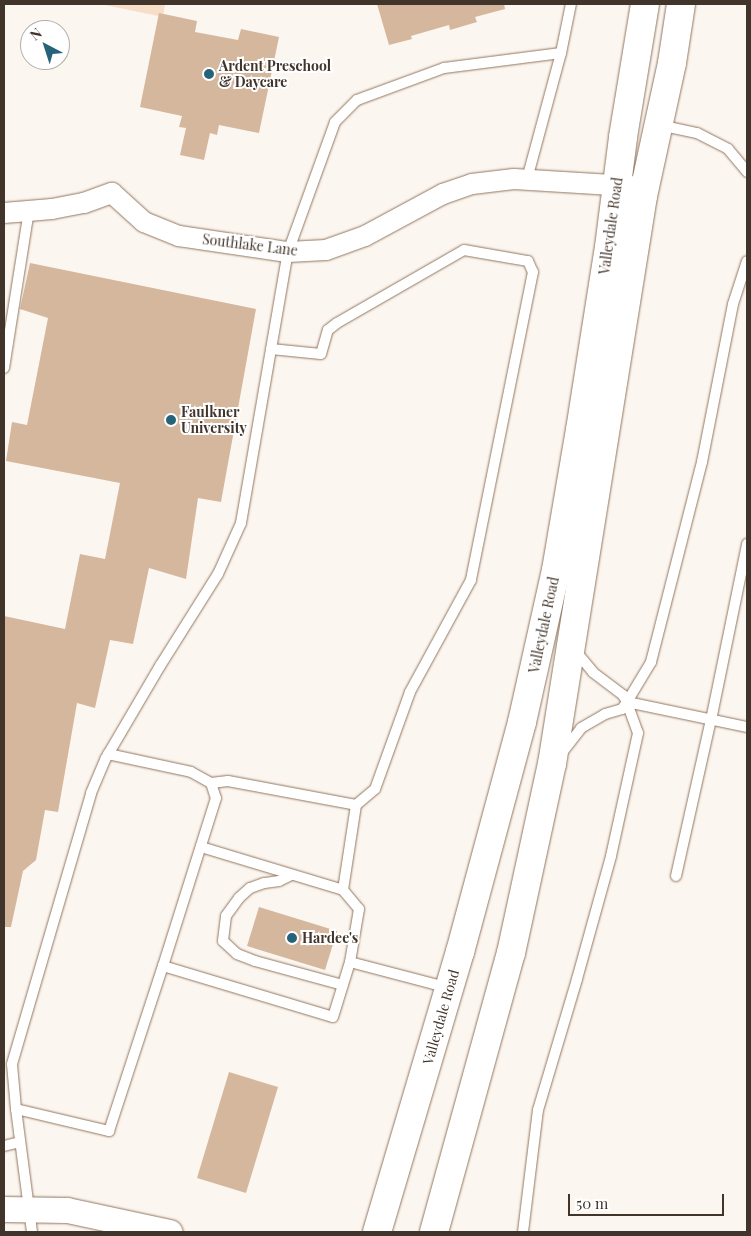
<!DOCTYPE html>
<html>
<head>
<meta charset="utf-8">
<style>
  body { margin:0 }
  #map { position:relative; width:751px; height:1236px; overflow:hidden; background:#fcf6f0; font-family:"Playfair Display",serif }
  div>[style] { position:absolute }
  .green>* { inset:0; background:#f7dec9 }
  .building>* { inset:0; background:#d5b79e }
  .roads { filter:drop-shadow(0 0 1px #91765e) drop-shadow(0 0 1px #91765e) }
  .service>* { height:10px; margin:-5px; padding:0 5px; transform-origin:5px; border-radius:5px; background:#fff }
  .minor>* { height:20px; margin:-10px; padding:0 10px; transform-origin:10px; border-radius:10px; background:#fff }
  .tertiary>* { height:25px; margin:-12.5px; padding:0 12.5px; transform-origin:12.5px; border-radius:12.5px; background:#fff }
  .secondary>* { height:28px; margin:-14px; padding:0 14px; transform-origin:14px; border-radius:14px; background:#fff }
  .dots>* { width:14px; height:14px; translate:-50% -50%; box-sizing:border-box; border:2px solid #fff; border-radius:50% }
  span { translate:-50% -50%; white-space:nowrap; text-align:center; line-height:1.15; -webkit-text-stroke:4px #fff; paint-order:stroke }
  .poi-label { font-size:14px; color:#41352b; font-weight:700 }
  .left { translate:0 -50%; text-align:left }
  .street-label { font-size:14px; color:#41352b }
  .frame { position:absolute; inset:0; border:5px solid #41352b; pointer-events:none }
  .north { position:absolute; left:20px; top:20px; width:50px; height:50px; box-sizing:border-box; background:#fff; border:1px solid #b3aeaa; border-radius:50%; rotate:320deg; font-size:14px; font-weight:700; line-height:20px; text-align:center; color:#41352b }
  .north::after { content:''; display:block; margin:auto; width:18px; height:22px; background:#26637a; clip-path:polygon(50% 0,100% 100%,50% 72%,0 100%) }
  .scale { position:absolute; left:568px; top:1194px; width:156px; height:22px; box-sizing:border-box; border:2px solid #41352b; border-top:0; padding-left:6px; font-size:15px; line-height:18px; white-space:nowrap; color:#41352b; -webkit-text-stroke:4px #fff; paint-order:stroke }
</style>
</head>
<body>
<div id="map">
  <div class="green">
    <div style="clip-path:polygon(100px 4px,165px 4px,163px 17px)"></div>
  </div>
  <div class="building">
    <div style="clip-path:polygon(377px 4px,504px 4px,505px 9px,475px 17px,477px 22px,450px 30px,449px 25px,411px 36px,412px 39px,389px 45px)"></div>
    <div style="clip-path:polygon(159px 13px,197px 21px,195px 32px,238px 40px,241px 29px,279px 37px,259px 133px,219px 125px,217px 135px,210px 133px,204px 160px,180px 155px,186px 128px,179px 127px,182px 116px,140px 107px)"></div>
    <div style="clip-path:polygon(30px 263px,256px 309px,221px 502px,198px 498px,186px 579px,149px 568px,133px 644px,110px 640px,95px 708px,77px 703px,58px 812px,45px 810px,36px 860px,23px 871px,11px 927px,4px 927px,4px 616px,65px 629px,80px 554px,105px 559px,120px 483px,6px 461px,12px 422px,27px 425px,48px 318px,20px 309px)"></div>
    <div style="clip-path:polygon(259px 907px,337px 931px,325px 970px,247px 946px)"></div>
    <div style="clip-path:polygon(229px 1072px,278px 1087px,246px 1193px,197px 1178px)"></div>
  </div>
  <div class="roads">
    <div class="service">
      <div style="left:659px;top:125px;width:39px;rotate:12deg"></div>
      <div style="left:697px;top:133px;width:35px;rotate:27deg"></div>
      <div style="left:728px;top:149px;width:30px;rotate:50deg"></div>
      <div style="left:527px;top:179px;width:131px;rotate:-74.9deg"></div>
      <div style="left:271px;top:349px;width:50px;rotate:5.7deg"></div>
      <div style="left:321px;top:354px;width:25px;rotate:-74deg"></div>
      <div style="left:328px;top:330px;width:11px;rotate:-38deg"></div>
      <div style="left:337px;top:323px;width:146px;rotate:-29.9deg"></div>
      <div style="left:464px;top:250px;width:65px;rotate:9.8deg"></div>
      <div style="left:528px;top:261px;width:12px;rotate:66deg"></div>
      <div style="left:533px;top:272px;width:314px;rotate:101.4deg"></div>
      <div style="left:471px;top:580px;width:128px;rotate:118.6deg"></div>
      <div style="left:410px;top:692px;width:103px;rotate:109.8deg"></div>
      <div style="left:375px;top:789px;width:25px;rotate:140deg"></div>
      <div style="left:356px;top:805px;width:86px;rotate:98.7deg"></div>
      <div style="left:343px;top:890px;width:25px;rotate:50deg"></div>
      <div style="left:359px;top:909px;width:54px;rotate:99.6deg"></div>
      <div style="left:4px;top:368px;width:159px;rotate:-81deg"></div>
      <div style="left:627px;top:702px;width:123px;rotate:11.8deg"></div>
      <div style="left:108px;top:754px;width:85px;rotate:12.2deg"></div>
      <div style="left:191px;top:772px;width:23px;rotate:29deg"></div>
      <div style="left:211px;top:783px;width:16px;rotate:72deg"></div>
      <div style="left:216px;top:798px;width:176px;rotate:107.5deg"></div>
      <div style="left:561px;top:754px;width:33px;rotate:-52deg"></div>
      <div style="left:581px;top:728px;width:28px;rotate:-30deg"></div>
      <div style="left:605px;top:714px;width:18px;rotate:-16deg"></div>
      <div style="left:622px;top:709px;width:9px;rotate:-54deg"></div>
      <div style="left:627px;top:702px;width:8px;rotate:-120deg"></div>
      <div style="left:623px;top:695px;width:38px;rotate:-143deg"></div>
      <div style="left:593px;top:672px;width:30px;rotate:-130deg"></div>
      <div style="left:211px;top:783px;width:17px;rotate:-7deg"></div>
      <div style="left:228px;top:781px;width:130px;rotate:10.6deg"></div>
      <div style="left:201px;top:847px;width:148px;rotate:16.8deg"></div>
      <div style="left:291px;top:875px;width:13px;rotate:153deg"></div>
      <div style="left:279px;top:881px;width:15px;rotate:172deg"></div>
      <div style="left:264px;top:883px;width:15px;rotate:160deg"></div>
      <div style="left:250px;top:888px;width:15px;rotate:138deg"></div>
      <div style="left:239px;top:898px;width:22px;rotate:126deg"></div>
      <div style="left:226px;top:916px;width:25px;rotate:97deg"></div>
      <div style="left:223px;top:941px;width:19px;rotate:43deg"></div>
      <div style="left:237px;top:954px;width:19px;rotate:21deg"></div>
      <div style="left:255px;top:961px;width:91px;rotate:15.3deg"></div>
      <div style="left:676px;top:876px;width:160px;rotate:-77.4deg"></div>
      <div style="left:711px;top:720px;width:180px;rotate:-78.4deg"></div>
      <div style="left:16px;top:1109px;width:96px;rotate:13.3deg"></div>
      <div style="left:109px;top:1131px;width:174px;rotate:-71.9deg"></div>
      <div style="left:163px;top:966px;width:177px;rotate:16.7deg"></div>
      <div style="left:333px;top:1017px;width:58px;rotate:-72.8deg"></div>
      <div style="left:350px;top:962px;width:102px;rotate:14.7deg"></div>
      <div style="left:4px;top:1146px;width:16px;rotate:-14deg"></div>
      <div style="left:32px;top:1232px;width:124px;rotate:-97.4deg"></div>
      <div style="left:16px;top:1109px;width:45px;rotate:-95.1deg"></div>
      <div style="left:12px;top:1064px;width:282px;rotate:-73.7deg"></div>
      <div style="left:91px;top:793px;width:38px;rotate:-67deg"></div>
      <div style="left:106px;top:758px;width:107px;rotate:-59.6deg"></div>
      <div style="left:160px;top:666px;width:109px;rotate:-57.8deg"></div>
      <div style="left:218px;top:574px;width:56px;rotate:-65.7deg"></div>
      <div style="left:241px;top:523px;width:275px;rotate:-80.2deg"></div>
      <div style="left:288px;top:252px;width:138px;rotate:-70.1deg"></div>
      <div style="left:335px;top:122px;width:31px;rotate:-45deg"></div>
      <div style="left:357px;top:100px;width:93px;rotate:-20.2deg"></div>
      <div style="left:444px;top:68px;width:118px;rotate:-7.3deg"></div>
      <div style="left:561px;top:53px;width:50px;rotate:-78.5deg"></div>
      <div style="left:523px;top:1232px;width:123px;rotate:-83deg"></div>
      <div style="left:538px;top:1110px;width:137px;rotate:-73.4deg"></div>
      <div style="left:577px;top:979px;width:128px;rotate:-74.5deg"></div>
      <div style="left:611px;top:856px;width:126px;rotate:-77.6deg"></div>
      <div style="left:638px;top:733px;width:33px;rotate:-110deg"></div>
      <div style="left:627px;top:702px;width:47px;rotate:-59deg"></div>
      <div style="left:651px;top:662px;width:206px;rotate:-75.7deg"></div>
      <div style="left:702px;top:462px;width:161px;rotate:-78.9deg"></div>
      <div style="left:733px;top:304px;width:45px;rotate:-72deg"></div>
    </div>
    <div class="minor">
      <div style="left:4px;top:213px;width:48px;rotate:-4.8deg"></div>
      <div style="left:52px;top:209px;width:33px;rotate:-11deg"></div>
      <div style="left:84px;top:203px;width:30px;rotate:-20deg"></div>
      <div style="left:112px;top:193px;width:43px;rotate:42.2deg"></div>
      <div style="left:144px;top:222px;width:38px;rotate:22deg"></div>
      <div style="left:179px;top:236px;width:110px;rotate:8.4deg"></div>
      <div style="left:288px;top:252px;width:38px;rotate:-3deg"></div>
      <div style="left:326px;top:250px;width:41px;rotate:-19.7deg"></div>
      <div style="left:365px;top:236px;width:89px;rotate:-28.3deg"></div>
      <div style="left:443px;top:194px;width:31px;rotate:-19deg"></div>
      <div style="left:472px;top:184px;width:42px;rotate:-6.8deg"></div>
      <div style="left:514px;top:179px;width:131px;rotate:3.5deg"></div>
    </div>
    <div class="tertiary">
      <div style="left:4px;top:1209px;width:63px;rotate:0.9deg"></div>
      <div style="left:67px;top:1210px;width:105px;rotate:12.1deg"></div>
    </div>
    <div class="secondary">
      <div style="left:377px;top:1232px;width:292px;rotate:-73.5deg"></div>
      <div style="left:460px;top:952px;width:238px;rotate:-74.9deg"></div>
      <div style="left:522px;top:722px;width:156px;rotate:-77.4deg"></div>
      <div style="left:556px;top:570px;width:142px;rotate:-80.3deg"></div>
      <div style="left:580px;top:430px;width:185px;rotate:-81deg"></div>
      <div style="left:609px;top:247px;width:111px;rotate:-82.7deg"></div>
      <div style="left:623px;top:137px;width:135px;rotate:-80.6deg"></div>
      <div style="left:434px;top:1232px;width:289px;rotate:-74.6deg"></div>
      <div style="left:511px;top:953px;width:193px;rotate:-77.8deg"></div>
      <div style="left:552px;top:764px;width:575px;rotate:-80.9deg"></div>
      <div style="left:643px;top:196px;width:136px;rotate:-77.7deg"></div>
      <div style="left:672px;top:63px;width:60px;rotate:-81.3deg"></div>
    </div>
  </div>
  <div class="dots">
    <div style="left:209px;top:74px;background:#26637a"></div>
    <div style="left:171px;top:420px;background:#26637a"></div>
    <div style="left:292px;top:938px;background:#26637a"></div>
  </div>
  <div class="poi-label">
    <span class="left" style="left:219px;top:74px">Ardent Preschool<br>&amp; Daycare</span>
    <span class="left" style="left:181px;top:420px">Faulkner<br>University</span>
    <span class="left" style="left:302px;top:938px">Hardee's</span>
  </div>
  <div class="street-label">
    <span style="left:611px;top:226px;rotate:-82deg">Valleydale Road</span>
    <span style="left:250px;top:245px;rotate:7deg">Southlake Lane</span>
    <span style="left:544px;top:625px;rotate:-78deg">Valleydale Road</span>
    <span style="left:441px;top:1017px;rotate:-74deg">Valleydale Road</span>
  </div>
  <div class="frame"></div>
  <div class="north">N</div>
  <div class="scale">50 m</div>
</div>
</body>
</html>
